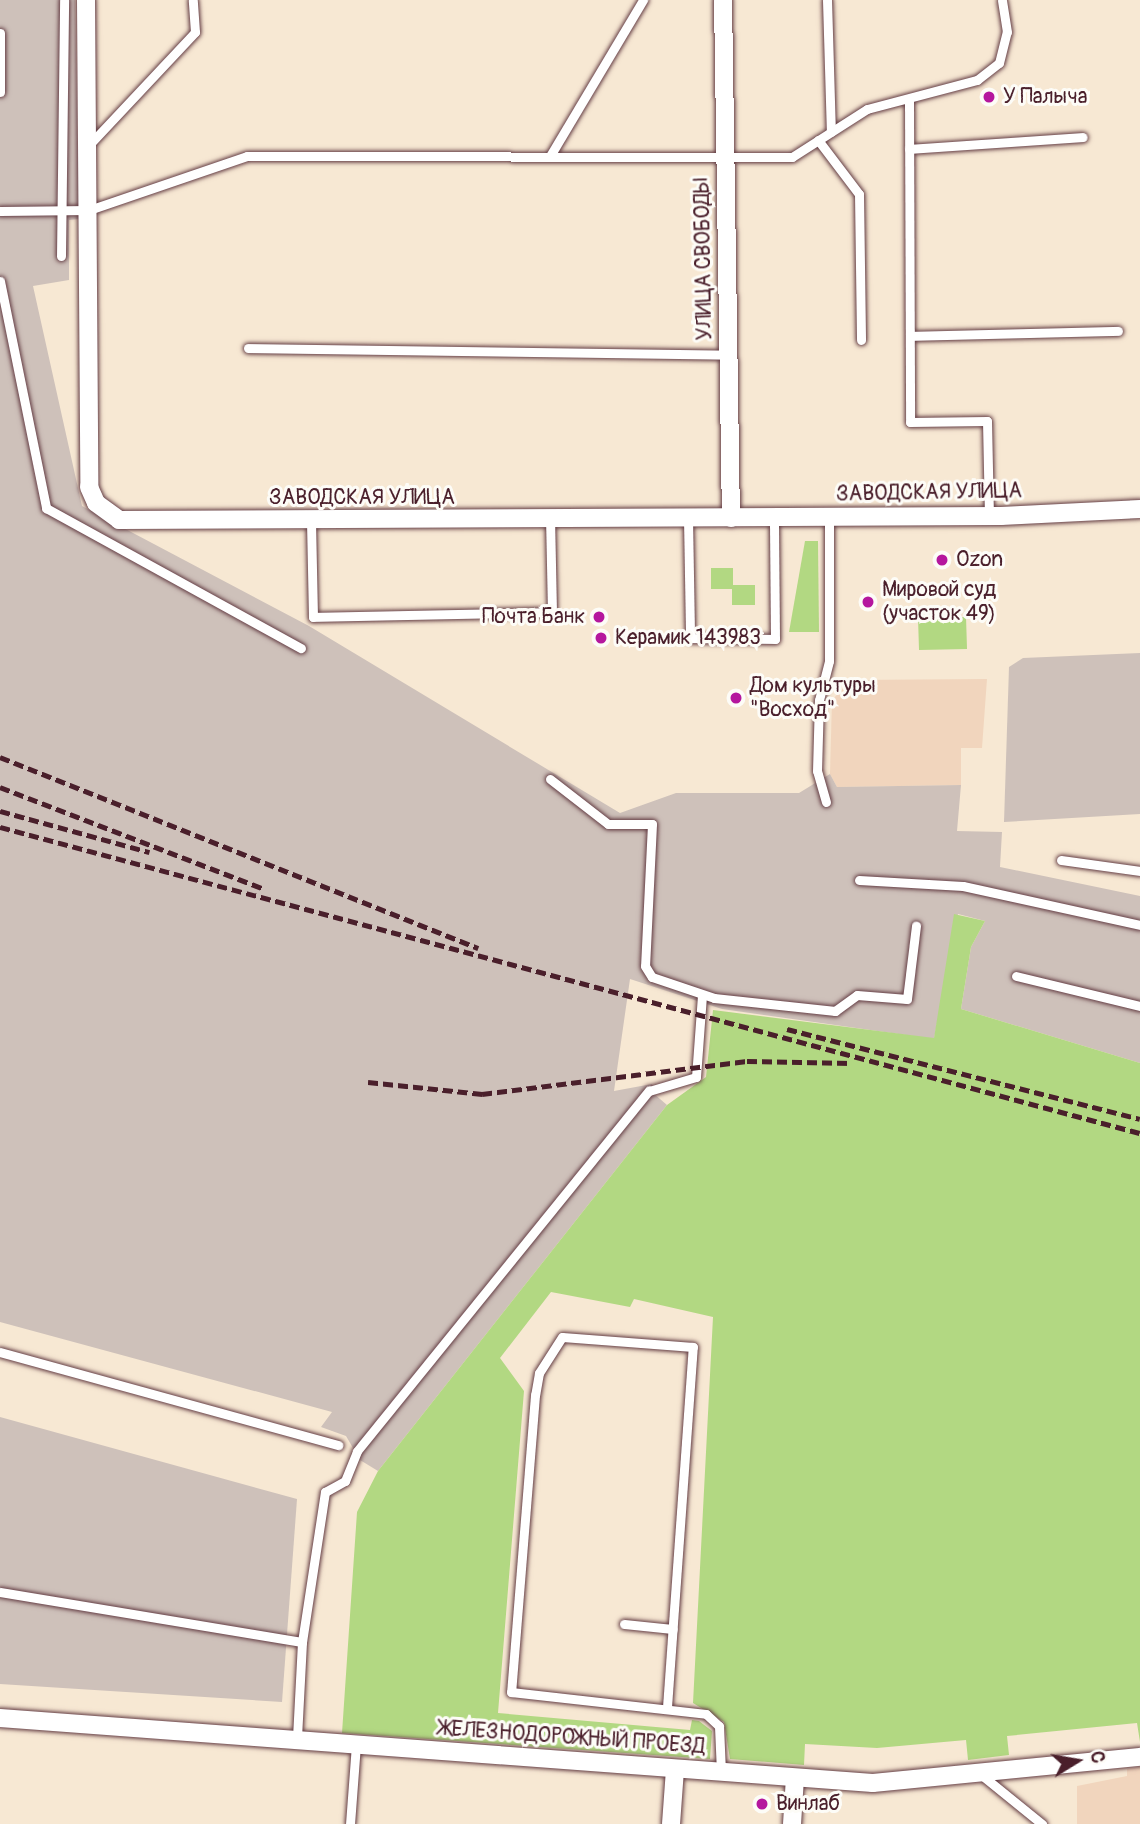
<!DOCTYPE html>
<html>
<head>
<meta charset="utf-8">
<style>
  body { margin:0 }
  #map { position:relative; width:1140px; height:1824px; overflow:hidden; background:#f7e8d3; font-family:Pangolin,sans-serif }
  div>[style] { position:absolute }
  .built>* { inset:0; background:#f1d5bd }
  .industrial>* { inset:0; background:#cec1ba }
  .green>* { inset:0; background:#b2d882 }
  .roads { filter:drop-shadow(0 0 2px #643d44) drop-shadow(0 0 2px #643d44) }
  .lane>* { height:9px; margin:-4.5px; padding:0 4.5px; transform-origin:4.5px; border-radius:4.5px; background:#fff }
  .street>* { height:18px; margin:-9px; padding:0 9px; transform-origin:9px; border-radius:9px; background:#fff }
  .rail>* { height:5px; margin-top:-2.5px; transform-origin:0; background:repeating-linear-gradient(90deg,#4a1f2b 0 10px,transparent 0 15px) }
  .dots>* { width:19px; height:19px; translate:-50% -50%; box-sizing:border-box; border:4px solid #fdfcf7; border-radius:50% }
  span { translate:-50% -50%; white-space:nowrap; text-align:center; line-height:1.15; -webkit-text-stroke:6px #fdfcf7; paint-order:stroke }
  .poi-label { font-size:21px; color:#4a1f2b }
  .left { translate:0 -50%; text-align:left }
  .right { translate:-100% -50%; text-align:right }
  .street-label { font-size:21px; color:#4a1f2b }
  .north { position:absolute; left:1042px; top:1726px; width:70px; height:70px; -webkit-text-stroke:5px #fdfcf7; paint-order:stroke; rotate:79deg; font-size:19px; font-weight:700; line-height:28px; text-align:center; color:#4a1f2b }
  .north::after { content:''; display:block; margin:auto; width:24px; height:32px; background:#4a1f2b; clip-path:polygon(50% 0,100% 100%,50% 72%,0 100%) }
</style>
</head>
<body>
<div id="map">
  <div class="built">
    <div style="clip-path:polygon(987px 679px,982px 748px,961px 748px,961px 785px,837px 787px,830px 774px,832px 700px,851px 680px)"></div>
    <div style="clip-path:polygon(1140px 1767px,1140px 1824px,1077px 1824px,1077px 1786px,1127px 1776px,1127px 1769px)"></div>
  </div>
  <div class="industrial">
    <div style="clip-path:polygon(0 0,75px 0,79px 219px,69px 220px,69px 280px,33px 286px,82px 506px,309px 626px,620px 813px,676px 793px,799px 793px,830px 774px,837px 787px,961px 785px,957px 831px,1002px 832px,1000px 867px,1140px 896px,1140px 1063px,961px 1009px,971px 947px,985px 921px,958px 914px,934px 1039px,722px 1009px,630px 979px,614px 1091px,652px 1084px,653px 1093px,667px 1105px,378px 1471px,360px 1460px,346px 1436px,321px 1427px,332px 1412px,0 1322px)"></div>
    <div style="clip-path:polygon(1140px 653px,1140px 814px,1004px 822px,1009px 667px,1023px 658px)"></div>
    <div style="clip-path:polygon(0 1417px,297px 1499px,282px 1702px,0 1684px)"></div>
  </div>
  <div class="green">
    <div style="clip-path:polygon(805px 541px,818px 541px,819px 632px,789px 632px)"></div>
    <div style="clip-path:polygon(711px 568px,733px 568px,733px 585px,755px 585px,755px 605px,732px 605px,732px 589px,711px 589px)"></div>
    <div style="clip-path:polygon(966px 617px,967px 649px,919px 650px,918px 618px)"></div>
    <div style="clip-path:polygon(954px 914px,985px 921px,971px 947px,961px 1009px,1140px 1063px,1140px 1742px,1137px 1723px,1007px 1736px,1009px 1755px,968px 1760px,966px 1740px,877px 1748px,805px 1744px,804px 1765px,730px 1759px,724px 1722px,693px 1703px,713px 1317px,634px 1299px,630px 1307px,551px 1292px,500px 1358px,524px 1391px,498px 1713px,690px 1730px,692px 1720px,699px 1721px,712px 1731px,710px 1759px,342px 1733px,357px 1512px,378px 1471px,667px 1105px,706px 1077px,713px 1010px,934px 1038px)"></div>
  </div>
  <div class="roads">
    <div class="lane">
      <div style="left:827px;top:0;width:132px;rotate:88.3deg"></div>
      <div style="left:0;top:33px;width:59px;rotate:90deg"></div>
      <div style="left:909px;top:101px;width:321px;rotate:89.8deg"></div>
      <div style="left:910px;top:422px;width:77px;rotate:-0.7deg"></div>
      <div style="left:987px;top:421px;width:95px;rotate:88.8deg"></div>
      <div style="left:818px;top:140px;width:68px;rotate:52.8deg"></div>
      <div style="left:859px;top:194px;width:146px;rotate:89.2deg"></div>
      <div style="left:89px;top:145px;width:155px;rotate:-46.8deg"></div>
      <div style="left:195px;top:32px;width:32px;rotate:-94deg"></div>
      <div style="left:909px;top:149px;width:174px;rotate:-3.9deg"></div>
      <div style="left:550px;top:156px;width:182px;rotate:-59.2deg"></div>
      <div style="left:0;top:211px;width:89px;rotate:-0.6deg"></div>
      <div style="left:89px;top:210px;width:167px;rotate:-18.9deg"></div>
      <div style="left:247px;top:156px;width:545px;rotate:0.11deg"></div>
      <div style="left:792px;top:157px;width:89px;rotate:-32.6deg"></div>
      <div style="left:867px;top:109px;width:114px;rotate:-14.8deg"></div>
      <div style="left:977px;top:80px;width:28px;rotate:-38deg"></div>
      <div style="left:999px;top:63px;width:32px;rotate:-76deg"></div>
      <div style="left:1007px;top:32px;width:32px;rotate:-99deg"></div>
      <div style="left:61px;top:256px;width:256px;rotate:-89.3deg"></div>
      <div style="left:0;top:281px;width:232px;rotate:78.5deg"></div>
      <div style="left:46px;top:508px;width:291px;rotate:28.8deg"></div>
      <div style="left:910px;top:336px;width:208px;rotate:-1.4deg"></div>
      <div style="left:248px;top:348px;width:480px;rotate:0.8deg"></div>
      <div style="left:688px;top:518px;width:120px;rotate:89deg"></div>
      <div style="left:690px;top:638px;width:85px;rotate:0.7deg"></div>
      <div style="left:775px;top:639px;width:122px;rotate:-90.5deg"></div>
      <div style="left:311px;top:521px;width:96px;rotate:88.8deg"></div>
      <div style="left:313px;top:617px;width:239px;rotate:-1.2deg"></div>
      <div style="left:552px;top:612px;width:93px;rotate:-91.2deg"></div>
      <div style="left:550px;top:779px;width:73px;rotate:37.8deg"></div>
      <div style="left:608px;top:824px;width:44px"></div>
      <div style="left:652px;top:824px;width:142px;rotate:92.8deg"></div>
      <div style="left:645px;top:966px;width:13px;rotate:58deg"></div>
      <div style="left:652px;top:977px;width:65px;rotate:18.7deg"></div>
      <div style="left:714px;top:998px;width:122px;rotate:6.1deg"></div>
      <div style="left:835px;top:1011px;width:27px;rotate:-36deg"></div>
      <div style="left:857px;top:995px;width:50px;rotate:4.6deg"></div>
      <div style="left:907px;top:999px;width:74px;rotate:-83deg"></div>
      <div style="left:826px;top:802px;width:32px;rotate:-106deg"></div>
      <div style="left:817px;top:771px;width:71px;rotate:-88.4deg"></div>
      <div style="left:819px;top:700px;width:40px;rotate:-75.6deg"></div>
      <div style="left:829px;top:661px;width:144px;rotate:-90deg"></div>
      <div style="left:1061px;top:860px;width:80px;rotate:7.9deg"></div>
      <div style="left:859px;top:880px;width:104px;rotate:3.3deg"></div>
      <div style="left:963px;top:886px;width:181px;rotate:12.4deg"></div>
      <div style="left:1016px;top:976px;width:128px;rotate:13.6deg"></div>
      <div style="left:0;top:1352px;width:351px;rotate:15.4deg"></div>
      <div style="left:0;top:1592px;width:306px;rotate:9.4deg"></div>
      <div style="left:302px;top:1642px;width:97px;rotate:93deg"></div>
      <div style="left:624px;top:1624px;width:49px;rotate:5.8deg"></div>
      <div style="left:302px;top:1642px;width:152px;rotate:-81.3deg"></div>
      <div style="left:325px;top:1492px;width:23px;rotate:-29deg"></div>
      <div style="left:345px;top:1481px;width:32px;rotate:-68deg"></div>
      <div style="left:357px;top:1451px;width:464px;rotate:-51deg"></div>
      <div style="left:649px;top:1091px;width:49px;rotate:-16.6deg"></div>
      <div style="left:696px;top:1077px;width:81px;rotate:-85.8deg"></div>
      <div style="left:667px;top:1707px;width:361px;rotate:-85.9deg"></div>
      <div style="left:693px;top:1347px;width:131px;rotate:-175.6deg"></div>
      <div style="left:562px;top:1337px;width:43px;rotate:122.6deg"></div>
      <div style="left:539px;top:1373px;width:22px;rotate:100deg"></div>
      <div style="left:535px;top:1395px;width:298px;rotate:94.6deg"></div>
      <div style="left:511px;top:1692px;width:196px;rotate:6.4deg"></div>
      <div style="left:706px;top:1714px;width:18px;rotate:43deg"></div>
      <div style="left:719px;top:1726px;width:46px;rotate:87.5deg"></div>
      <div style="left:984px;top:1777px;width:75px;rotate:39deg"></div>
      <div style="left:350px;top:1824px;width:80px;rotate:-85.7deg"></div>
    </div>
    <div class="street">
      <div style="left:86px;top:0;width:487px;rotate:89.6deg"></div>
      <div style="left:89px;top:487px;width:17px;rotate:66deg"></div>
      <div style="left:96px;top:503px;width:29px;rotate:36deg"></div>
      <div style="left:119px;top:520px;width:882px;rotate:-0.26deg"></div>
      <div style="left:1001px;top:516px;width:139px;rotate:-2.9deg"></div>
      <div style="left:723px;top:0;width:518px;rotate:89.12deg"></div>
      <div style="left:0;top:1718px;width:875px;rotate:4.26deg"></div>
      <div style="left:873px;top:1783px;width:268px;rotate:-5.6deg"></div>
      <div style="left:671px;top:1824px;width:55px;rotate:-85.8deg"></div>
      <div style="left:792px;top:1824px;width:46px;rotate:-86.3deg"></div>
    </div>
  </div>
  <div class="rail">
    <div style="left:0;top:757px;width:515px;rotate:21.78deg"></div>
    <div style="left:0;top:787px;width:284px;rotate:21.1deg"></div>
    <div style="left:0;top:811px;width:155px;rotate:15.4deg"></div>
    <div style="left:0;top:827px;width:1180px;rotate:15.03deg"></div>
    <div style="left:787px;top:1029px;width:364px;rotate:14.3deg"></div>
    <div style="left:368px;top:1082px;width:115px;rotate:6deg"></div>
    <div style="left:482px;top:1094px;width:267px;rotate:-7.1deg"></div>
    <div style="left:747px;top:1061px;width:104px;rotate:1.1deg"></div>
  </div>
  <div class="dots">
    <div style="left:989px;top:97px;background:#b5179e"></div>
    <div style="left:942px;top:560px;background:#b5179e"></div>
    <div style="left:868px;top:602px;background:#b5179e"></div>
    <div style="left:599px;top:617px;background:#b5179e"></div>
    <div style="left:601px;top:638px;background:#b5179e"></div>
    <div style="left:736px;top:698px;background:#b5179e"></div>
    <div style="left:762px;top:1804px;background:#b5179e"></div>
  </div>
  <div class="poi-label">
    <span class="left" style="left:1003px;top:97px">У Палыча</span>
    <span class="left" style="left:956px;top:560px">Ozon</span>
    <span class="left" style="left:882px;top:602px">Мировой суд<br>(участок 49)</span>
    <span class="right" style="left:585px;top:617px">Почта Банк</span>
    <span class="left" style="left:615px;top:638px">Керамик 143983</span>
    <span class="left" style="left:750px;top:698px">Дом культуры<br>"Восход"</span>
    <span class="left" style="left:776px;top:1804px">Винлаб</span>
  </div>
  <div class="street-label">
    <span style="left:704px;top:259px;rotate:-91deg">УЛИЦА СВОБОДЫ</span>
    <span style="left:929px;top:493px;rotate:-1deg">ЗАВОДСКАЯ УЛИЦА</span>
    <span style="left:362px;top:498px">ЗАВОДСКАЯ УЛИЦА</span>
    <span style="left:572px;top:1738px;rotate:4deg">ЖЕЛЕЗНОДОРОЖНЫЙ ПРОЕЗД</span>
  </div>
  <div class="north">С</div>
</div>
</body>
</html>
